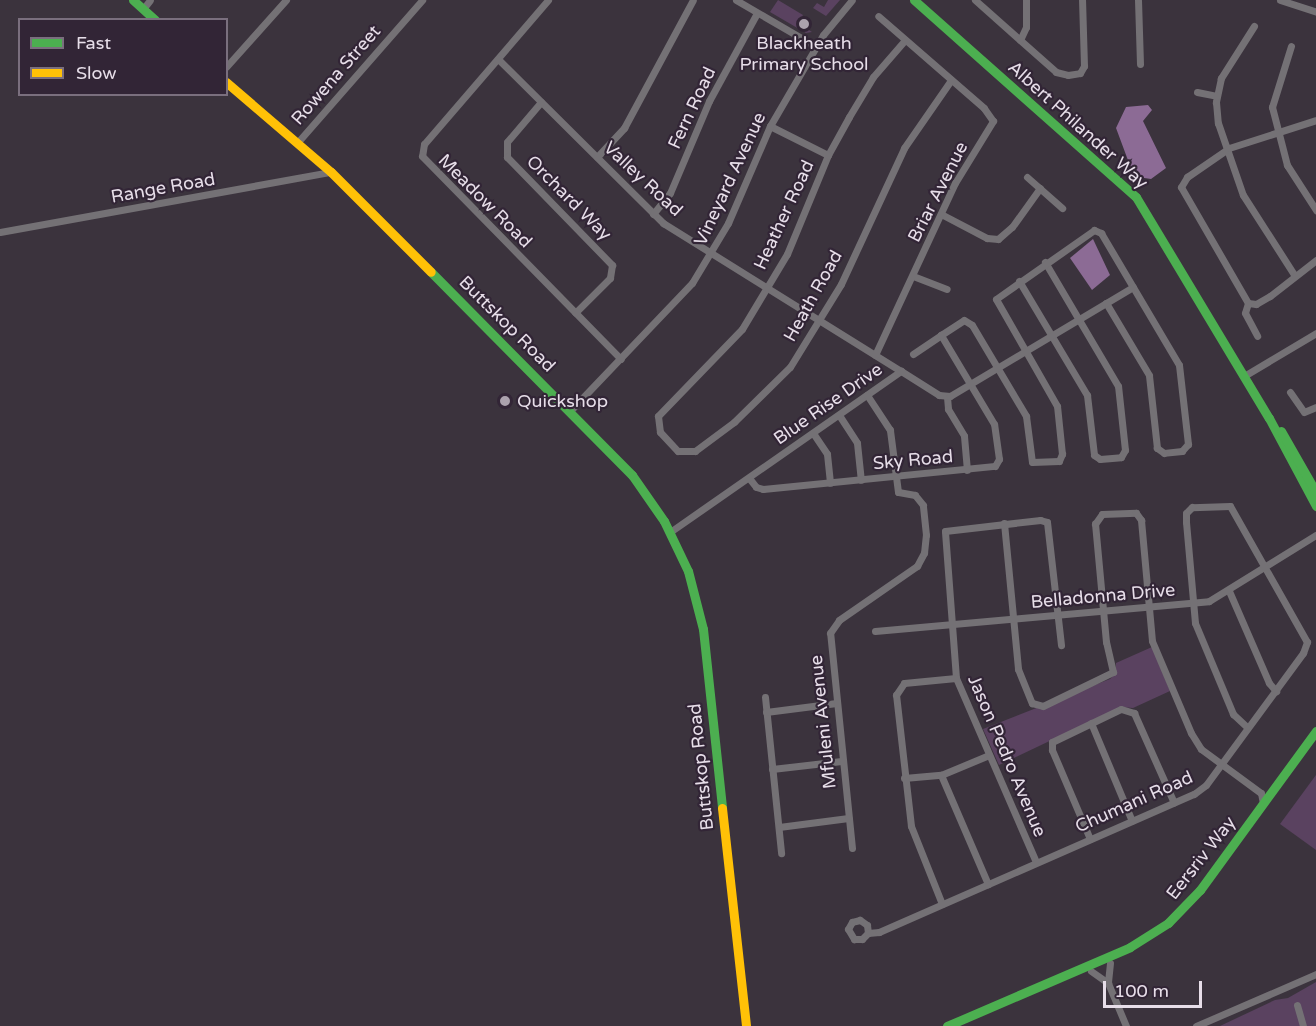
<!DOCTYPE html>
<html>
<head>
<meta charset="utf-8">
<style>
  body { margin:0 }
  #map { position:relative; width:1316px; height:1026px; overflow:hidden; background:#3b333d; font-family:"Varela Round",sans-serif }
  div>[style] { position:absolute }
  .green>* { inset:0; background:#5a4260 }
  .water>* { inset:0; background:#8c6b95 }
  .street>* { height:7px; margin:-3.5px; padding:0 3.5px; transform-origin:3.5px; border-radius:3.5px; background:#747175 }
  .fast>* { height:9px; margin:-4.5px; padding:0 4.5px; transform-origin:4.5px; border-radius:4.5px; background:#4caf50 }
  .slow>* { height:9px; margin:-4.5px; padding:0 4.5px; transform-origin:4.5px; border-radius:4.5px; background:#ffc107 }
  .dots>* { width:16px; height:16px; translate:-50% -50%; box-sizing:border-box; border:3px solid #322536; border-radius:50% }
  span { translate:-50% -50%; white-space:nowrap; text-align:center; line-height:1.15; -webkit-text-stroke:4.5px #322536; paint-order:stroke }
  .poi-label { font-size:18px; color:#e7dee9 }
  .left { translate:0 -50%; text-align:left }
  .street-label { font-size:18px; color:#e7dee9 }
  .legend { position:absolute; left:18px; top:18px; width:210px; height:78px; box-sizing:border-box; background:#322536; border:2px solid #7a6f7e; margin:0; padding:8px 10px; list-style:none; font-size:18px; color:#e7dee9 }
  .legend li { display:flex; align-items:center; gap:12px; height:30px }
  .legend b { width:30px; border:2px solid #7a6f7e }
  .scale { position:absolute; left:1103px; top:981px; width:99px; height:27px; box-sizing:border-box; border:3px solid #e7dee9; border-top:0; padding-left:8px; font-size:18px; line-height:21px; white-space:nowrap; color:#e7dee9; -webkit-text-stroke:4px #322536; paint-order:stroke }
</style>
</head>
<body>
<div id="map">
  <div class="green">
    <div style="clip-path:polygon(778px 0,803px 15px,798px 23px,812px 32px,806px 33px,770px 12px)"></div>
    <div style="clip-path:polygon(828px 0,840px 0,826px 16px,813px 8px,817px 3px,824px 7px)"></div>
    <div style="clip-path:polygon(1152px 647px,1170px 691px,1133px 708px,1121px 707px,999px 765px,983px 729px,1110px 679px,1116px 673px,1116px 663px)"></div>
    <div style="clip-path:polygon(1316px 775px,1316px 850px,1280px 824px)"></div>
    <div style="clip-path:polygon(1316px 982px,1316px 1026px,1220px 1026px,1275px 1000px,1288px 998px)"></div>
  </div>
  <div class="water">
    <div style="clip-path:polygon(1148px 105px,1152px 110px,1143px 121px,1166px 168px,1151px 179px,1138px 177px,1132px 171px,1116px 128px,1126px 107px)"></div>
    <div style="clip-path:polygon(1093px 239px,1110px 275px,1092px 290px,1070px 258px)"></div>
  </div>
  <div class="street">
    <div style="left:548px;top:0;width:190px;rotate:130.7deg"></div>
    <div style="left:424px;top:144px;width:12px;rotate:99deg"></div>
    <div style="left:422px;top:156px;width:284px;rotate:45.6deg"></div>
    <div style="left:736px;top:0;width:91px;rotate:30.2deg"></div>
    <div style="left:975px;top:0;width:108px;rotate:41.6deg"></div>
    <div style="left:1056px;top:72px;width:12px;rotate:14deg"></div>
    <div style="left:1068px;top:75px;width:12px;rotate:-9deg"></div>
    <div style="left:1080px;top:73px;width:8px;rotate:-60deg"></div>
    <div style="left:1084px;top:66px;width:66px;rotate:-91.7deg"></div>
    <div style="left:1138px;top:0;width:64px;rotate:88.2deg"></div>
    <div style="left:1280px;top:0;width:38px;rotate:18deg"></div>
    <div style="left:143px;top:9px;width:11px;rotate:-52deg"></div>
    <div style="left:1254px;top:26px;width:62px;rotate:122.4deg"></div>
    <div style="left:1221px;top:78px;width:25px;rotate:102deg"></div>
    <div style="left:1216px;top:102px;width:21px;rotate:85deg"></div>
    <div style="left:1218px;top:123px;width:76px;rotate:70.9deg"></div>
    <div style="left:1243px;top:195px;width:96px;rotate:57.3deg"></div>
    <div style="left:905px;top:40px;width:49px;rotate:130.9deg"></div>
    <div style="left:873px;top:77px;width:47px;rotate:121deg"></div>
    <div style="left:849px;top:117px;width:43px;rotate:118.9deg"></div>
    <div style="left:828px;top:155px;width:107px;rotate:112.5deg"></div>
    <div style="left:787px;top:254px;width:87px;rotate:121deg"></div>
    <div style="left:742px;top:329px;width:121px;rotate:134deg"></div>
    <div style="left:658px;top:416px;width:16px;rotate:83deg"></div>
    <div style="left:660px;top:432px;width:26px;rotate:47deg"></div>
    <div style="left:678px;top:451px;width:17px"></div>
    <div style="left:695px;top:451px;width:49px;rotate:-36.6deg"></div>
    <div style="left:734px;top:422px;width:78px;rotate:-44.5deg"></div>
    <div style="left:790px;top:367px;width:97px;rotate:-58.4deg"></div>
    <div style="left:841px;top:284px;width:150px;rotate:-65.1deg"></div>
    <div style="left:904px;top:148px;width:83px;rotate:-55.3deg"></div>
    <div style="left:1020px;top:40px;width:14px;rotate:-65deg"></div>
    <div style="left:1026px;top:27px;width:27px;rotate:-90deg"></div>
    <div style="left:1291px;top:46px;width:64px;rotate:107.3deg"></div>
    <div style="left:1272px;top:107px;width:60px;rotate:75.5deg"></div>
    <div style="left:1287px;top:165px;width:54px;rotate:57.2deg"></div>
    <div style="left:498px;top:59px;width:233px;rotate:44.8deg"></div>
    <div style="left:663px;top:223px;width:280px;rotate:31.9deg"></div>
    <div style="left:226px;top:67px;width:90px;rotate:-48.2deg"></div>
    <div style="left:1197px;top:92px;width:20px;rotate:11deg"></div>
    <div style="left:541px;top:102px;width:52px;rotate:130.4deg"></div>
    <div style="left:507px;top:142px;width:15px;rotate:90deg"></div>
    <div style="left:507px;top:157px;width:151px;rotate:45.8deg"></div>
    <div style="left:612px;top:265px;width:13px;rotate:99deg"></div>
    <div style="left:610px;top:278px;width:49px;rotate:135deg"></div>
    <div style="left:770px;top:126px;width:65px;rotate:26.6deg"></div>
    <div style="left:297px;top:143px;width:190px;rotate:-48.8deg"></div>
    <div style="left:597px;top:157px;width:40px;rotate:-47deg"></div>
    <div style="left:624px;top:128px;width:145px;rotate:-61.7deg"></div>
    <div style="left:1027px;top:177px;width:47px;rotate:41.5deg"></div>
    <div style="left:653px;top:214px;width:27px;rotate:-51deg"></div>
    <div style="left:670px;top:193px;width:100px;rotate:-67deg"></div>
    <div style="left:709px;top:101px;width:100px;rotate:-61.4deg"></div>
    <div style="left:941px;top:214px;width:52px;rotate:27.6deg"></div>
    <div style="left:987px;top:238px;width:11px;rotate:5deg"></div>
    <div style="left:998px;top:239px;width:18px;rotate:-41deg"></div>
    <div style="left:1012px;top:227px;width:48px;rotate:-54.3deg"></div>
    <div style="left:0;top:232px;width:336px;rotate:-10.3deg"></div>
    <div style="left:913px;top:276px;width:36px;rotate:21deg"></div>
    <div style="left:1019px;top:281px;width:133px;rotate:59.2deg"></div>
    <div style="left:1087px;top:395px;width:60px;rotate:83.3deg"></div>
    <div style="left:1094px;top:455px;width:7px;rotate:34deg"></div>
    <div style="left:1100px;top:459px;width:21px;rotate:-5deg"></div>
    <div style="left:1121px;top:457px;width:8px;rotate:-60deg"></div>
    <div style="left:1125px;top:450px;width:64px;rotate:-96.2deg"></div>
    <div style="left:1118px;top:386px;width:144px;rotate:-120.5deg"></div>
    <div style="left:1248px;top:303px;width:134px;rotate:-120deg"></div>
    <div style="left:1181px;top:187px;width:12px;rotate:-59deg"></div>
    <div style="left:1187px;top:177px;width:51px;rotate:-34.6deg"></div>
    <div style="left:1229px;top:148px;width:91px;rotate:-17.8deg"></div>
    <div style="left:1248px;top:303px;width:8px;rotate:7deg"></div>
    <div style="left:1256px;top:304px;width:16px;rotate:-30deg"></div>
    <div style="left:1270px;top:296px;width:58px;rotate:-38deg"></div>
    <div style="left:1248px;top:303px;width:10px;rotate:107deg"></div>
    <div style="left:1245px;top:313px;width:26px;rotate:62deg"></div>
    <div style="left:913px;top:354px;width:34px;rotate:-34deg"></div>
    <div style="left:875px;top:355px;width:190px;rotate:-65.1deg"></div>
    <div style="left:955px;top:183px;width:73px;rotate:-58.5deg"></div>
    <div style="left:993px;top:121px;width:16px;rotate:-125deg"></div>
    <div style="left:984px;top:108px;width:140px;rotate:-139deg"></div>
    <div style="left:1244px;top:376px;width:84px;rotate:-30.8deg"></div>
    <div style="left:1290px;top:392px;width:24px;rotate:55deg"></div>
    <div style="left:1304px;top:412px;width:13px;rotate:-23deg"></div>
    <div style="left:947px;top:397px;width:12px;rotate:85deg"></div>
    <div style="left:948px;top:409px;width:31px;rotate:59deg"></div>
    <div style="left:964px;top:436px;width:34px;rotate:85deg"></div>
    <div style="left:570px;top:411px;width:177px;rotate:-46.4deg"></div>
    <div style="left:692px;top:283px;width:70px;rotate:-59deg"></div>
    <div style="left:728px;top:223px;width:106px;rotate:-66.6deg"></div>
    <div style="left:770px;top:126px;width:105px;rotate:-59.8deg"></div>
    <div style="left:823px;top:35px;width:45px;rotate:-50.4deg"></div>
    <div style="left:839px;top:415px;width:33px;rotate:57deg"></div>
    <div style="left:857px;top:443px;width:37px;rotate:84deg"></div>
    <div style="left:813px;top:433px;width:25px;rotate:56deg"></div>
    <div style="left:827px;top:454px;width:29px;rotate:84deg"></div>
    <div style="left:749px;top:478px;width:11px;rotate:52deg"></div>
    <div style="left:756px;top:487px;width:7px;rotate:16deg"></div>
    <div style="left:763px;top:489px;width:233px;rotate:-5.7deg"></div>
    <div style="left:995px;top:466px;width:8px;rotate:-60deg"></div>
    <div style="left:999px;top:459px;width:35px;rotate:-98deg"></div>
    <div style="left:994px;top:424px;width:104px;rotate:-120.8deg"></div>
    <div style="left:941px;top:335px;width:27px;rotate:-33deg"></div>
    <div style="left:964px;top:320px;width:9px;rotate:32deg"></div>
    <div style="left:972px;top:325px;width:106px;rotate:59.3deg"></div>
    <div style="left:1026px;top:416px;width:46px;rotate:82.6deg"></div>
    <div style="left:1032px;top:462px;width:27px;rotate:-2deg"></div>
    <div style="left:1059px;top:461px;width:8px;rotate:-67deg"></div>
    <div style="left:1062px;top:454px;width:48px;rotate:-95.9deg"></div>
    <div style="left:1057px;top:406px;width:123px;rotate:-119.7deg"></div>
    <div style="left:996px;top:299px;width:120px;rotate:-35.1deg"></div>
    <div style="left:1094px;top:230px;width:8px;rotate:23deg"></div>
    <div style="left:1101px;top:233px;width:153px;rotate:59.4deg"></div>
    <div style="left:1179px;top:365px;width:80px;rotate:83.5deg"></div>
    <div style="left:1188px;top:444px;width:9px;rotate:131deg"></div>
    <div style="left:1182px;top:451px;width:18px;rotate:174deg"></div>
    <div style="left:1164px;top:453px;width:9px;rotate:-144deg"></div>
    <div style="left:1157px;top:448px;width:73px;rotate:-96.3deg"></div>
    <div style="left:1149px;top:375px;width:84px;rotate:-120.8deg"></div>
    <div style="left:1004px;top:523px;width:147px;rotate:84.5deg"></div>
    <div style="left:1018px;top:669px;width:37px;rotate:68deg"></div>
    <div style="left:1032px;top:703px;width:11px;rotate:15deg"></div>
    <div style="left:1043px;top:706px;width:78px;rotate:-25.9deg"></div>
    <div style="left:1113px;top:672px;width:31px;rotate:-103deg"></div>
    <div style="left:1106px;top:642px;width:119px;rotate:-95.3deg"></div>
    <div style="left:1095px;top:524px;width:12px;rotate:-55deg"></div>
    <div style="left:1102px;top:514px;width:34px;rotate:-2deg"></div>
    <div style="left:1136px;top:513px;width:9px;rotate:54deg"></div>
    <div style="left:1141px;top:520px;width:121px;rotate:84.8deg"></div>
    <div style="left:1152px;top:641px;width:100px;rotate:67deg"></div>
    <div style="left:1191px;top:733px;width:19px;rotate:58deg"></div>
    <div style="left:1201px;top:749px;width:74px;rotate:36.3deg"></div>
    <div style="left:1261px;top:793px;width:10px;rotate:79deg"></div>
    <div style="left:670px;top:532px;width:282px;rotate:-34.9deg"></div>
    <div style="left:901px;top:371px;width:45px;rotate:32.3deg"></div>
    <div style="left:939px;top:395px;width:11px;rotate:5deg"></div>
    <div style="left:950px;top:396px;width:213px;rotate:-30.8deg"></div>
    <div style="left:1229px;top:591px;width:100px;rotate:66.5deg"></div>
    <div style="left:1269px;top:683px;width:11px;rotate:49deg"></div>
    <div style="left:875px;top:631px;width:335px;rotate:-5.1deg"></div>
    <div style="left:1209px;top:601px;width:126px;rotate:-31.7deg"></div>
    <div style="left:765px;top:697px;width:157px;rotate:84.1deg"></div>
    <div style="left:766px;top:712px;width:71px;rotate:-7.3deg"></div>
    <div style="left:1091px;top:723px;width:106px;rotate:67.3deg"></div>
    <div style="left:772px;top:769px;width:70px;rotate:-6.5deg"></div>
    <div style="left:941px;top:775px;width:119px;rotate:66.7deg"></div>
    <div style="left:904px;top:778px;width:37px;rotate:-5deg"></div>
    <div style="left:941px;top:775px;width:52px;rotate:-22.6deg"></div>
    <div style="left:779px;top:827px;width:70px;rotate:-7.4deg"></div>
    <div style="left:1090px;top:839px;width:97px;rotate:-113.1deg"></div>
    <div style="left:1052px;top:750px;width:8px;rotate:-90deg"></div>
    <div style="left:1052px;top:742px;width:76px;rotate:-25.6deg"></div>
    <div style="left:1121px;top:709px;width:14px;rotate:17deg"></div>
    <div style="left:1134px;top:713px;width:98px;rotate:66deg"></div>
    <div style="left:852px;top:848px;width:216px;rotate:-95.8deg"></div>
    <div style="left:830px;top:633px;width:16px;rotate:-55deg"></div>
    <div style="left:839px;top:620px;width:95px;rotate:-34.7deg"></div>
    <div style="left:917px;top:566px;width:15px;rotate:-62deg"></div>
    <div style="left:924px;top:553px;width:18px;rotate:-84deg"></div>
    <div style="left:926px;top:535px;width:30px;rotate:-96deg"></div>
    <div style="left:923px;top:505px;width:13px;rotate:-129deg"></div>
    <div style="left:915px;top:495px;width:17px;rotate:-170deg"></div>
    <div style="left:898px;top:492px;width:63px;rotate:-97.4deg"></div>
    <div style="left:890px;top:430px;width:42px;rotate:-123.3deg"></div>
    <div style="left:1036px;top:862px;width:201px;rotate:-113.5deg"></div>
    <div style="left:956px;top:678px;width:147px;rotate:-94.3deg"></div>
    <div style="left:945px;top:531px;width:96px;rotate:-6.6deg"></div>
    <div style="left:1040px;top:520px;width:7px;rotate:16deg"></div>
    <div style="left:1047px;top:522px;width:124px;rotate:83.5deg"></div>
    <div style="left:942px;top:904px;width:84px;rotate:-111.7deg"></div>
    <div style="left:911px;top:826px;width:132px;rotate:-96.5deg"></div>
    <div style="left:896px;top:695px;width:14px;rotate:-56deg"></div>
    <div style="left:904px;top:683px;width:52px;rotate:-5.5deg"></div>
    <div style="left:868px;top:933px;width:8px;rotate:-97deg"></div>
    <div style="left:867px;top:925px;width:9px;rotate:-144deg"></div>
    <div style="left:860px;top:920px;width:8px;rotate:166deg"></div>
    <div style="left:852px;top:922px;width:8px;rotate:120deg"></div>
    <div style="left:848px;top:929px;width:12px;rotate:59deg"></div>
    <div style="left:854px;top:939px;width:8px"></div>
    <div style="left:862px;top:939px;width:8px;rotate:-45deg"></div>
    <div style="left:868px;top:933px;width:11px;rotate:-5deg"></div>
    <div style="left:879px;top:932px;width:344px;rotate:-23.7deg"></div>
    <div style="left:1194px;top:794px;width:15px;rotate:-37deg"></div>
    <div style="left:1206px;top:785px;width:164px;rotate:-53.7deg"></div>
    <div style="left:1303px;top:653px;width:12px;rotate:-70deg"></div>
    <div style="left:1307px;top:642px;width:156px;rotate:-119.5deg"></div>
    <div style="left:1230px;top:506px;width:38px;rotate:178deg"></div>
    <div style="left:1192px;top:507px;width:8px;rotate:135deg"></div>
    <div style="left:1186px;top:513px;width:9px;rotate:90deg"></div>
    <div style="left:1186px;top:522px;width:101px;rotate:84.9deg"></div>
    <div style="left:1195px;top:623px;width:99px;rotate:67.3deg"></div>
    <div style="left:1233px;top:714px;width:19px;rotate:43deg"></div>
    <div style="left:1110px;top:963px;width:20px;rotate:96deg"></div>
    <div style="left:1108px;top:983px;width:47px;rotate:67.3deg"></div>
    <div style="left:1091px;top:971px;width:21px;rotate:35deg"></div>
    <div style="left:1297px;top:1005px;width:22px;rotate:74deg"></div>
    <div style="left:1196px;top:1026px;width:131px;rotate:-23.4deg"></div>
  </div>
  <div class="fast">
    <div style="left:133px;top:0;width:30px;rotate:42deg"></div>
    <div style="left:914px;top:0;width:297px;rotate:41.6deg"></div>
    <div style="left:1136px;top:197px;width:258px;rotate:59deg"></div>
    <div style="left:1269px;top:418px;width:100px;rotate:61.9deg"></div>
    <div style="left:431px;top:272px;width:286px;rotate:45.3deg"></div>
    <div style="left:632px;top:475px;width:56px;rotate:55.2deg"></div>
    <div style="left:664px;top:521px;width:55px;rotate:64.4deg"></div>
    <div style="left:688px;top:571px;width:60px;rotate:75.5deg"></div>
    <div style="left:703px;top:629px;width:180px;rotate:83.9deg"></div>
    <div style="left:1281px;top:431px;width:70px;rotate:60.2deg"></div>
    <div style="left:947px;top:1026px;width:199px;rotate:-23.3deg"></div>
    <div style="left:1130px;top:947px;width:45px;rotate:-32.3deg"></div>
    <div style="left:1168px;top:923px;width:46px;rotate:-45.9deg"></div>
    <div style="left:1200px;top:890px;width:197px;rotate:-53.9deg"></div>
  </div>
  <div class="slow">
    <div style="left:226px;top:82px;width:138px;rotate:40.6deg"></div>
    <div style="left:331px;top:172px;width:141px;rotate:45deg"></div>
    <div style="left:722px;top:808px;width:219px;rotate:83.7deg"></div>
  </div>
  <div class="dots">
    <div style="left:804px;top:24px;background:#aba2ad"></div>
    <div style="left:505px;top:401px;background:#aba2ad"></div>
  </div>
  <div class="poi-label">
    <span style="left:804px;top:54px">Blackheath<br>Primary School</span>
    <span class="left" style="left:517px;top:401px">Quickshop</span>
  </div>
  <div class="street-label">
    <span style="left:336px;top:75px;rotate:-49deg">Rowena Street</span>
    <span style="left:692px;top:108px;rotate:-65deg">Fern Road</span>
    <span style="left:1078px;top:125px;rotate:42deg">Albert Philander Way</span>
    <span style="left:643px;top:179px;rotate:43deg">Valley Road</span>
    <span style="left:730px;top:179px;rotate:-65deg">Vineyard Avenue</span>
    <span style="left:163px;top:188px;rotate:-10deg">Range Road</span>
    <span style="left:938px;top:192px;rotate:-63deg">Briar Avenue</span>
    <span style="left:569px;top:198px;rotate:45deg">Orchard Way</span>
    <span style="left:485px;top:201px;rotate:45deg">Meadow Road</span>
    <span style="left:784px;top:215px;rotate:-65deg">Heather Road</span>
    <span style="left:813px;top:296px;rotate:-61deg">Heath Road</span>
    <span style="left:507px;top:324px;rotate:45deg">Buttskop Road</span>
    <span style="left:828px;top:404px;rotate:-35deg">Blue Rise Drive</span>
    <span style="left:913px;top:460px;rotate:-5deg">Sky Road</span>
    <span style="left:1103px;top:596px;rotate:-5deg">Belladonna Drive</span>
    <span style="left:823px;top:722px;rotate:-96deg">Mfuleni Avenue</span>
    <span style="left:1007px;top:756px;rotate:67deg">Jason Pedro Avenue</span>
    <span style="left:701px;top:767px;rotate:-96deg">Buttskop Road</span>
    <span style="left:1134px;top:802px;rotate:-24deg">Chumani Road</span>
    <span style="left:1201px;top:858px;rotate:-52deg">Eersriv Way</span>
  </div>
  <ul class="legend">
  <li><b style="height:8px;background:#4caf50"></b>Fast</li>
  <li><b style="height:8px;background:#ffc107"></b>Slow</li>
  </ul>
  <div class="scale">100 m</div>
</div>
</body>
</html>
